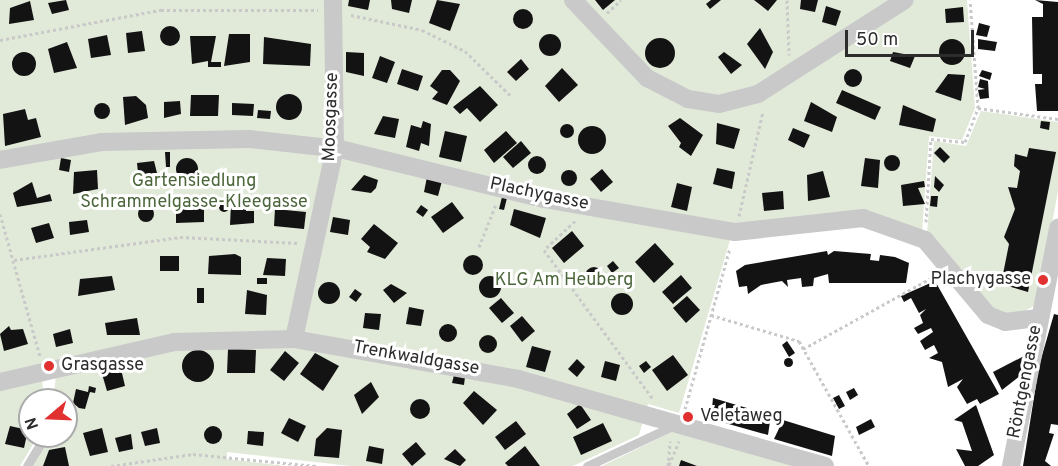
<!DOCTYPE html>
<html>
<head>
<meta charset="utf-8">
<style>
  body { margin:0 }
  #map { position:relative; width:1058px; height:466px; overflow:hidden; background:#fff; font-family:Overpass,sans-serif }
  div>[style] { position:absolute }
  .green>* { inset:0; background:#e1ead9 }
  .building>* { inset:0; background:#131313 }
  .round { border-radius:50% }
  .path>* { height:3px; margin-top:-1.5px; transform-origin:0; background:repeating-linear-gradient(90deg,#c9c9c9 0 3px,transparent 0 6px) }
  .lane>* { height:9px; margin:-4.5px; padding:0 4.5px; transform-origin:4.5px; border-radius:4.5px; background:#c9c9c9 }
  .street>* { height:18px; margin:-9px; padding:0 9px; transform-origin:9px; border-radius:9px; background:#c9c9c9 }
  .dots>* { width:16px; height:16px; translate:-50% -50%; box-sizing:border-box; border:3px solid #fff; border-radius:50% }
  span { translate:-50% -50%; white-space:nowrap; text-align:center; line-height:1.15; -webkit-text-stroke:6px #fff; paint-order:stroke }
  .street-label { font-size:18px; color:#2c2c2c }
  .park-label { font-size:18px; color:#4c663b }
  .poi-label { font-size:18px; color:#2c2c2c }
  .right { translate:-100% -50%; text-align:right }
  .left { translate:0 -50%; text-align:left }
  .north { position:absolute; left:18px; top:388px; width:60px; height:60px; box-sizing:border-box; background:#fff; border:2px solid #ababab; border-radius:50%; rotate:251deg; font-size:16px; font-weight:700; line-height:24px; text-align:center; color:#2c2c2c }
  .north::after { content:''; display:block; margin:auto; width:21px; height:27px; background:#e13030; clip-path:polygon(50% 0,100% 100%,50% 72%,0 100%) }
  .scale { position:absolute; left:845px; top:30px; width:129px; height:27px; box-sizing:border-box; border:3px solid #2c2c2c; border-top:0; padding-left:8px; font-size:18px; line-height:21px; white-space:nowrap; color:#2c2c2c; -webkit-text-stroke:4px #fff; paint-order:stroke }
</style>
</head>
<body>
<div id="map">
  <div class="green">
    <div style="clip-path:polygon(0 0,967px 0,975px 108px,962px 140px,929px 136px,922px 232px,906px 224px,735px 223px,679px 413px,648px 404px,639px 435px,573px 466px,350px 466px,227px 452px,227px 459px,285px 466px,33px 466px,50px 436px,66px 436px,66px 400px,53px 400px,56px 376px,0 376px)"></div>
    <div style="clip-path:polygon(981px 111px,1058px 122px,1058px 191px,1048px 246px,1034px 306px,1019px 314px,998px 313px,927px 234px,934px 141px,966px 146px)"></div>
    <div style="clip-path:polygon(42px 378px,44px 400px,30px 400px,30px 436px,38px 436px,20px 466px,0 466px,0 387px)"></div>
    <div style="clip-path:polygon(678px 429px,803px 466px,602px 466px)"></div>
  </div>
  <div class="building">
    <div style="clip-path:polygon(66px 0,69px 10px,52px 14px,48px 3px)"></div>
    <div style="clip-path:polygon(349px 0,370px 0,368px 10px,348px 6px)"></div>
    <div style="clip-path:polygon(391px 0,412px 0,409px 13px,392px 9px)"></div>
    <div style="clip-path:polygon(437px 0,460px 4px,450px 31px,429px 23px)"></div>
    <div style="clip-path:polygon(595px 0,615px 0,603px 10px)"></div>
    <div style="clip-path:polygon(711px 0,721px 0,710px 9px,706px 4px)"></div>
    <div style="clip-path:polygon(754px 0,777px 0,768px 11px)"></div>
    <div style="clip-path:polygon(801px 0,818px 0,815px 12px,800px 9px)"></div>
    <div style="clip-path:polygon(1035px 0,1058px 2px,1058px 111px,1037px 111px,1035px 84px,1042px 84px,1042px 74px,1033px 74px,1032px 17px,1043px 17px,1043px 4px)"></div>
    <div style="clip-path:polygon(30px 1px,34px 20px,9px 24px,10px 8px)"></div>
    <div style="clip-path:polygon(826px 6px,841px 11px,836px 26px,822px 22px)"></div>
    <div style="clip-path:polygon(963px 7px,964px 22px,946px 23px,945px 9px)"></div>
    <div class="round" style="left:513px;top:9px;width:20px;height:20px"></div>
    <div style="clip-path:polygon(979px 23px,990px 26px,987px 37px,976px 35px)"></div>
    <div class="round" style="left:160px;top:26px;width:20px;height:20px"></div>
    <div style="clip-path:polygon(760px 28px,773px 52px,765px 69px,747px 44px)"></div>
    <div style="clip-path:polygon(142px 31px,145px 51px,128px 53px,126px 33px)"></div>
    <div style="clip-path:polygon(229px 34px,250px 34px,250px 62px,224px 66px)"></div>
    <div class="round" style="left:539px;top:34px;width:22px;height:22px"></div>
    <div style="clip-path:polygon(107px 35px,111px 55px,91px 58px,88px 39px)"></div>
    <div style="clip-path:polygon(190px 36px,216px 36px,211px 62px,221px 62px,221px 67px,208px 67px,208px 61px,192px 64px)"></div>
    <div style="clip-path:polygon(264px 37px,311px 44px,310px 66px,263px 64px)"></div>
    <div class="round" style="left:645px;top:38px;width:30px;height:30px"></div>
    <div class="round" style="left:939px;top:39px;width:26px;height:26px"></div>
    <div style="clip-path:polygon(978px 39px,997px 42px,995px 51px,978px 49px)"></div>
    <div style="clip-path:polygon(67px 42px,77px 68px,54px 73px,48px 49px)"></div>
    <div style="clip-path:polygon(346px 52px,364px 53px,364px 76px,346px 72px)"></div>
    <div style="clip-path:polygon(724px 52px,742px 65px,731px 74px,718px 57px)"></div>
    <div style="clip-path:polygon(893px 52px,915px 56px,910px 68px,890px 61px)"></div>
    <div class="round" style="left:12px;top:52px;width:24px;height:24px"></div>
    <div style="clip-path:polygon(380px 56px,395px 62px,387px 83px,372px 78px)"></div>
    <div style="clip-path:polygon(521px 59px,529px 69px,516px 81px,507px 72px)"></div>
    <div style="clip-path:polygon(562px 68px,578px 85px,559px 102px,545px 86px)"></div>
    <div class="round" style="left:844px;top:69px;width:18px;height:18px"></div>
    <div style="clip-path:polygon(402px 69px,423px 76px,418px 91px,397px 84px)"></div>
    <div style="clip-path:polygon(442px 70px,450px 70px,460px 81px,447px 105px,432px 99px,438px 92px,430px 86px)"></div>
    <div style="clip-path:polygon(982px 70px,992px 73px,990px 80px,979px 76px)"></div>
    <div style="clip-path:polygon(948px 74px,965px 75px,961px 101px,935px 92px)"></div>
    <div style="clip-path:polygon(980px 79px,988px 81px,989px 98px,980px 99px,978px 90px,985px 89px,978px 87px)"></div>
    <div style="clip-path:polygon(480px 86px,498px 105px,480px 122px,467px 108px,460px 114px,453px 107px)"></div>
    <div style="clip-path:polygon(842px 90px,881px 107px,875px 120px,836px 103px)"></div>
    <div class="round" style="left:276px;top:94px;width:26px;height:26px"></div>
    <div style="clip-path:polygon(191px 95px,219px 95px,218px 116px,190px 116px)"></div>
    <div style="clip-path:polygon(136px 96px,146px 105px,148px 118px,125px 125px,123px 97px)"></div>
    <div style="clip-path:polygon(180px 101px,181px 114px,164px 118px,164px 102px)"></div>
    <div style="clip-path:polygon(811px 102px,837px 117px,832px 132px,804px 121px)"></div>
    <div style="clip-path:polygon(232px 103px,254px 104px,253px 116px,232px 115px)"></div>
    <div class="round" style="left:94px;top:103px;width:16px;height:16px"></div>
    <div style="clip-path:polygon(903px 105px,936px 119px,933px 132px,899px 125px)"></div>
    <div style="clip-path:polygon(25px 109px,28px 120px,36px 118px,41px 137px,5px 146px,3px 114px)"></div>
    <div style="clip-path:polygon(258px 110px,271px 111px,270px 119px,257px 118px)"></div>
    <div style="clip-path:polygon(383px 116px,399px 119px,395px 138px,374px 134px)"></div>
    <div style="clip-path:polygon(680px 118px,703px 135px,691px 156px,679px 147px,681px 143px,668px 126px)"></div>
    <div style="clip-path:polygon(423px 121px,431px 124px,429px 146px,421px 143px,419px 151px,406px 147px,411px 125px,421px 128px)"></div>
    <div style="clip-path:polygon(1041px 121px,1050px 122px,1049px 130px,1040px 128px)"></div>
    <div style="clip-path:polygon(717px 123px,740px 129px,734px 149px,716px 144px)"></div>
    <div class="round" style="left:560px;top:124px;width:14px;height:14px"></div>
    <div class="round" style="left:578px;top:126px;width:28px;height:28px"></div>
    <div style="clip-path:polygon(793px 128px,810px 135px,804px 148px,788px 140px)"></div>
    <div style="clip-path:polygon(445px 131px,467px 136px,461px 162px,439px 157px)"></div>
    <div style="clip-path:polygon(506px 131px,517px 143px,494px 163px,484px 150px)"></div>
    <div style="clip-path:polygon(521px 141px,531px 153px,513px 168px,503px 157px)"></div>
    <div style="clip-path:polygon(940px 147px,950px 157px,944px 163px,934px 153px)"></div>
    <div style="clip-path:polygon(1029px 148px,1056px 152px,1028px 292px,1001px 284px,1009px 244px,1004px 237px,1015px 209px,1008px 187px,1017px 188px,1020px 171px,1014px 166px,1015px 154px,1027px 157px)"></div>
    <div style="clip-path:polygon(165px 152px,170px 152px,170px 167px,166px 167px)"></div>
    <div class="round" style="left:884px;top:155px;width:16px;height:16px"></div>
    <div class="round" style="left:528px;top:156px;width:18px;height:18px"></div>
    <div style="clip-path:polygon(61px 158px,71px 160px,69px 172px,59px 170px)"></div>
    <div style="clip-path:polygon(865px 158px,880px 160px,878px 188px,861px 186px)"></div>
    <div class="round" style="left:176px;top:158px;width:22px;height:22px"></div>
    <div style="clip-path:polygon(154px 161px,159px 181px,139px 182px,137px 163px)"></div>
    <div style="clip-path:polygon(717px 168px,735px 172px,732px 189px,713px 184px)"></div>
    <div style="clip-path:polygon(602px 169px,613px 182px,601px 192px,590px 179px)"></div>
    <div class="round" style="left:561px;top:170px;width:16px;height:16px"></div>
    <div style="clip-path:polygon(97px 170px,98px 189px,73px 194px,74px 172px)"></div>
    <div style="clip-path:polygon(823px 171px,830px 197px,808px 201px,807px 175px)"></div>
    <div style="clip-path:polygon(364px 175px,378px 180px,376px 188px,371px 193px,351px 190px)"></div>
    <div style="clip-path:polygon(935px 176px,944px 185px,939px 192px,934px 187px)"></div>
    <div style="clip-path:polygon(427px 177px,442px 181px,438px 196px,424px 192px)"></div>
    <div style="clip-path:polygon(924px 181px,925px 187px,918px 188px,925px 204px,903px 206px,901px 185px)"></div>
    <div style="clip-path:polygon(32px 182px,37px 198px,50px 194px,52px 201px,17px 207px,13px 193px)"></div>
    <div style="clip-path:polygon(677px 183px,692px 187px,687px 211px,671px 207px)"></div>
    <div style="clip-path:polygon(783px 191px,784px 209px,764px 211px,762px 193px)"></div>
    <div style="clip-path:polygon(931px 196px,938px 196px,937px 207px,930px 206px)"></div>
    <div style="clip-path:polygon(502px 197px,507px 198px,504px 210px,499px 209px)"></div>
    <div style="clip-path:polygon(185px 198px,204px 199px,204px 222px,176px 223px,176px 205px,185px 205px)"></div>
    <div style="clip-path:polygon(452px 202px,464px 218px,443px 233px,431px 217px)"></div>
    <div class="round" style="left:219px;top:202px;width:10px;height:10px"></div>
    <div style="clip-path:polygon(231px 203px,246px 204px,246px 211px,254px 211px,254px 223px,230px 225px)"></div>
    <div style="clip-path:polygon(421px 205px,428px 210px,423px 217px,416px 212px)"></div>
    <div class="round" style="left:138px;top:206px;width:16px;height:16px"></div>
    <div style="clip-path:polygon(275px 209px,306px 212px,304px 229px,274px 226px)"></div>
    <div style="clip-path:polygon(514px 209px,546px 218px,540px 238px,510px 225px)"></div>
    <div style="clip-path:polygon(333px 217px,350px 220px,348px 235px,330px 232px)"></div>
    <div style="clip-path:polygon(87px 220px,89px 232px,70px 235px,69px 222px)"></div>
    <div style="clip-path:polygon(49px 223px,54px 238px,36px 243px,31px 228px)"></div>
    <div style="clip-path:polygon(374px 224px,398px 243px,385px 259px,367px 252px,370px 247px,361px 239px)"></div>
    <div style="clip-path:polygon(572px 231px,584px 246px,564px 263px,552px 248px)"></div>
    <div style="clip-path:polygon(655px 243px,674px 264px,654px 283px,635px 262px)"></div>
    <div style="clip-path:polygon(827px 251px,828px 255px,834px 251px,871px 254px,870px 260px,879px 261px,880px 255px,895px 257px,909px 263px,906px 283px,829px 283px,828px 274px,814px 278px,813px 286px,802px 287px,801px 278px,787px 280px,788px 287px,782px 281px,761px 285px,748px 294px,747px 286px,739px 287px,736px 271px,745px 265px)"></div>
    <div style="clip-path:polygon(235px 254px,241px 257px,241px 275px,208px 274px,209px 256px)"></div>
    <div class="round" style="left:463px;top:255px;width:20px;height:20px"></div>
    <div style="clip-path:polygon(160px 256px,179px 256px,179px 271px,160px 271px)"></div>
    <div style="clip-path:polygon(267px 258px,286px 259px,285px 276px,263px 275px)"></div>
    <div style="clip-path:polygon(613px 261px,619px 268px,612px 273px,607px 266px)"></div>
    <div class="round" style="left:585px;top:267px;width:18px;height:18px"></div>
    <div style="clip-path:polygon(681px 275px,692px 288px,673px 304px,662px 292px)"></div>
    <div style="clip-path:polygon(112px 276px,115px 290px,78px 296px,80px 279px)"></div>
    <div class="round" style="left:479px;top:276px;width:22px;height:22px"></div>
    <div style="clip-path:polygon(257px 278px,267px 278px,267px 284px,257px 284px)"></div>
    <div style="clip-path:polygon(935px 281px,999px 394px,980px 404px,977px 399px,967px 404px,957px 387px,963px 379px,948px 387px,942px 362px,929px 358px,938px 353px,934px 345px,925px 350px,920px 341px,933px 332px,931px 328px,918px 334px,914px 328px,923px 323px,920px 315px,926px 309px,919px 313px,911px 298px,904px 302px,901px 296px)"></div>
    <div class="round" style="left:318px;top:282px;width:22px;height:22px"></div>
    <div style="clip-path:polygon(391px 284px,407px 293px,394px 303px,383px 290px)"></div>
    <div style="clip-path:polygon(197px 288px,204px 288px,204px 303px,197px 303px)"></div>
    <div style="clip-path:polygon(355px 289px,362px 294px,356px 302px,349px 297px)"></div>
    <div style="clip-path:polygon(247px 290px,267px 295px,266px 315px,245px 314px)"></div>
    <div class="round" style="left:611px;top:293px;width:22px;height:22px"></div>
    <div style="clip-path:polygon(687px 296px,700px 310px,686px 323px,673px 308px)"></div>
    <div style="clip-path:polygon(501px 298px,514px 313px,502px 323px,489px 308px)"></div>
    <div style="clip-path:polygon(409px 307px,424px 310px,421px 326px,406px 324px)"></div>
    <div style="clip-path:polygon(365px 313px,381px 314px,379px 330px,363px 328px)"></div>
    <div style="clip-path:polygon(1054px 314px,1058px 315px,1058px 425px,1051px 424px,1049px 433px,1054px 434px,1045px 461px,1051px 466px,1023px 466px,1039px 366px)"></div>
    <div style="clip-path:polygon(522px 316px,535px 331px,522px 342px,510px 326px)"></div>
    <div style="clip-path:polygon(137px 318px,140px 335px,107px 335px,105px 323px)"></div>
    <div class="round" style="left:439px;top:324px;width:18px;height:18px"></div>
    <div style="clip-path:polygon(9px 326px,11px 330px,23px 329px,28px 344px,4px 351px,0 334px)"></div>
    <div style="clip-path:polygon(70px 329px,73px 343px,56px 347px,53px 334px)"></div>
    <div class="round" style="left:479px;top:335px;width:18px;height:18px"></div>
    <div style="clip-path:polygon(787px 341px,795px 353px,789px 357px,782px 345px)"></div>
    <div style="clip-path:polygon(532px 346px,551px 351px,545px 372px,526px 367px)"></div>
    <div style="clip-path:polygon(228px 349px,256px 350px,255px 373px,227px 373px)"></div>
    <div class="round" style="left:182px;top:350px;width:32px;height:32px"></div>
    <div style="clip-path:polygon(285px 351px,299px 363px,284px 381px,270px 370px)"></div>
    <div style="clip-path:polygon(315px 353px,339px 366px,323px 391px,300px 374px)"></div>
    <div style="clip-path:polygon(673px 355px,688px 375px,667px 391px,652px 370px)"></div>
    <div style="clip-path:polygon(1024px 356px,1020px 376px,1002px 390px,993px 372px)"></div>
    <div class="round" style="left:783.5px;top:357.5px;width:9px;height:9px"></div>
    <div style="clip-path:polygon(577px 359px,585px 367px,577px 377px,568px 369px)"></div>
    <div style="clip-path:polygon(605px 361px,620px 365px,616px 381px,601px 377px)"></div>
    <div style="clip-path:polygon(646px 361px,651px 367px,644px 373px,639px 366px)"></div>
    <div style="clip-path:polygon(121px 369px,125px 386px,107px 391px,102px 374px)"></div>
    <div style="clip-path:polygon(454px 375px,465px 377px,464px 385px,452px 383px)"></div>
    <div style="clip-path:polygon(371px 382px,379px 397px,362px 414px,354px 395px)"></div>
    <div style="clip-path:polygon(89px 386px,96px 388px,95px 393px,90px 392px,85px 409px,79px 408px,73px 403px,76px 389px,88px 392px)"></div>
    <div style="clip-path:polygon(854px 388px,858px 395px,850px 400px,846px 392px)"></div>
    <div style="clip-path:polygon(474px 391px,497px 410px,483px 425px,463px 403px)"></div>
    <div style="clip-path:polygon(839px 395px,845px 406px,839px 409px,833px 398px)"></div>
    <div style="clip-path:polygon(713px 398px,771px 415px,768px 435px,711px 419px)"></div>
    <div class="round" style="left:410px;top:399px;width:20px;height:20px"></div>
    <div style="clip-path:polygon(580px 404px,591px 420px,577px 429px,567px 414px)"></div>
    <div style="clip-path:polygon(976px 405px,994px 455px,978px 466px,965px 466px,956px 449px,972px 451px,962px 422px,954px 420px)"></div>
    <div style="clip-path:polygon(289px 418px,306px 426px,298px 442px,281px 433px)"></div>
    <div style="clip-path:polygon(871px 419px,875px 427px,859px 435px,856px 427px)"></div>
    <div style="clip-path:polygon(783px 420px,835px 436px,832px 456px,774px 439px)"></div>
    <div style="clip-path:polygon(516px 421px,526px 434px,505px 450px,495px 437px)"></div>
    <div style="clip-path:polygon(603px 423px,612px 441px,581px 455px,573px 437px)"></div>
    <div style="clip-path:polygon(10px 426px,28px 430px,24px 448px,5px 444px)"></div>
    <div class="round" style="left:204px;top:426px;width:18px;height:18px"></div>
    <div style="clip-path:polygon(102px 428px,108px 452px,90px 456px,83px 433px)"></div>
    <div style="clip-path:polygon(157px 428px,160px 443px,145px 446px,141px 432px)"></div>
    <div style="clip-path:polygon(327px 428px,342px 430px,339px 458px,314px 456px,316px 439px)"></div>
    <div style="clip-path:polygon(248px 431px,264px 432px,263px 446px,247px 444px)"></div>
    <div style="clip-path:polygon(131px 434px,133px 449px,119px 452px,115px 438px)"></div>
    <div style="clip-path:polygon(416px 442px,426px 454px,412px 466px,402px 454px)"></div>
    <div style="clip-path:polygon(369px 446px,384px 449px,382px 464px,366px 461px)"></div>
    <div style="clip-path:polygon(525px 446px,540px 466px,508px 466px,505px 463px)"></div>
    <div style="clip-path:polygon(65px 447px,69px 466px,43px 466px,49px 450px)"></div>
    <div style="clip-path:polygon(455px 449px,466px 460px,460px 466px,444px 459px)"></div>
    <div style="clip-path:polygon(681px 460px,697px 466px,679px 466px)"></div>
  </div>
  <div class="path">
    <div style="left:787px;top:0;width:55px;rotate:87.9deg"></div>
    <div style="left:607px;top:13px;width:19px;rotate:-43deg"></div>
    <div style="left:351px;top:15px;width:73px;rotate:11.9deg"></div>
    <div style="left:422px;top:30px;width:48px;rotate:26deg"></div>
    <div style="left:465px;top:51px;width:66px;rotate:44.4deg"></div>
    <div style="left:0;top:40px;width:164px;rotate:-10.6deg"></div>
    <div style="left:161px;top:10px;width:157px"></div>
    <div style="left:978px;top:108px;width:81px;rotate:7.8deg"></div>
    <div style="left:0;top:214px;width:148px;rotate:74.3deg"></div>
    <div style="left:739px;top:216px;width:108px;rotate:-77.1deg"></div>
    <div style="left:575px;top:221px;width:42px;rotate:136.9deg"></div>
    <div style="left:544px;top:250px;width:185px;rotate:53.8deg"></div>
    <div style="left:926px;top:222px;width:83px;rotate:-86.6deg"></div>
    <div style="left:931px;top:139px;width:34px;rotate:5deg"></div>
    <div style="left:965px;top:142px;width:36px;rotate:-69deg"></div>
    <div style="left:978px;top:108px;width:108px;rotate:-94.2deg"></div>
    <div style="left:479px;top:247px;width:46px;rotate:-68.4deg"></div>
    <div style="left:14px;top:260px;width:168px;rotate:-7.9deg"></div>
    <div style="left:180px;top:237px;width:118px;rotate:2.9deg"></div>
    <div style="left:711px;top:315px;width:92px;rotate:16.5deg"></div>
    <div style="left:799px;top:341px;width:143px;rotate:60.8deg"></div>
    <div style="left:803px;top:349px;width:149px;rotate:-29deg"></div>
    <div style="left:47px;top:389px;width:11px;rotate:85deg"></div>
    <div style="left:685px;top:409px;width:167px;rotate:-74.4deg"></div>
    <div style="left:669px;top:465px;width:26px;rotate:-67deg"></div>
    <div style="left:111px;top:466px;width:83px;rotate:-8.3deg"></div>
    <div style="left:193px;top:454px;width:124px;rotate:5.6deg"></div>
    <div style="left:668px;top:466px;width:25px;rotate:-85deg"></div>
  </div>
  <div class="lane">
    <div style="left:27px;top:466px;width:35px;rotate:-59deg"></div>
    <div style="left:587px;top:466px;width:97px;rotate:-25deg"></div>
  </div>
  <div class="street">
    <div style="left:573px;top:0;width:108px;rotate:46.5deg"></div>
    <div style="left:647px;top:78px;width:46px;rotate:27.1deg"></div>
    <div style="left:688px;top:99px;width:31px;rotate:9deg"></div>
    <div style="left:719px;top:104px;width:40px;rotate:-14.4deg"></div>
    <div style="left:758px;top:94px;width:174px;rotate:-32.6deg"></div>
    <div style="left:0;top:160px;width:104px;rotate:-10deg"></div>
    <div style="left:102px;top:142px;width:147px;rotate:-1.2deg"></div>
    <div style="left:249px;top:139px;width:92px;rotate:6.3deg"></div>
    <div style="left:340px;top:149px;width:210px;rotate:13.8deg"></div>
    <div style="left:544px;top:199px;width:194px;rotate:9.8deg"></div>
    <div style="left:735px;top:232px;width:129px;rotate:-6.2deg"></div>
    <div style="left:863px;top:218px;width:66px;rotate:19.5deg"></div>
    <div style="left:925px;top:240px;width:98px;rotate:50deg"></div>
    <div style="left:988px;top:315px;width:18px;rotate:22deg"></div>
    <div style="left:1005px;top:322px;width:34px;rotate:-7deg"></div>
    <div style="left:294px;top:339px;width:195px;rotate:-77.9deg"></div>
    <div style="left:335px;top:148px;width:148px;rotate:-90.8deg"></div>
    <div style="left:0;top:382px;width:179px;rotate:-12.9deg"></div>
    <div style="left:174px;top:342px;width:120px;rotate:-1.4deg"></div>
    <div style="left:294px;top:339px;width:228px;rotate:10.1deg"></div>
    <div style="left:518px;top:379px;width:319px;rotate:15.8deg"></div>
    <div style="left:1011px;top:466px;width:243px;rotate:-78.8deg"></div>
  </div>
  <div class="dots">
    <div style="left:1043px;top:280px;background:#e13030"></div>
    <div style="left:49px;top:366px;background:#e13030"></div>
    <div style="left:688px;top:417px;background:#e13030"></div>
  </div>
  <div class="street-label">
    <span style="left:332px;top:117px;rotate:-88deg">Moosgasse</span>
    <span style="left:539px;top:195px;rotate:12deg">Plachygasse</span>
    <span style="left:416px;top:359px;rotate:10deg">Trenkwaldgasse</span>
    <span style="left:1026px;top:382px;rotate:-79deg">Röntgengasse</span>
  </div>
  <div class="park-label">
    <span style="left:194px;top:193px">Gartensiedlung<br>Schrammelgasse-Kleegasse</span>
    <span style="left:564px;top:281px">KLG Am Heuberg</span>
  </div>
  <div class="poi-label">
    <span class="right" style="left:1031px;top:280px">Plachygasse</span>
    <span class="left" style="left:61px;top:366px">Grasgasse</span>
    <span class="left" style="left:700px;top:417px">Veletaweg</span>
  </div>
  <div class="north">N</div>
  <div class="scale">50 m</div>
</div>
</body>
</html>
